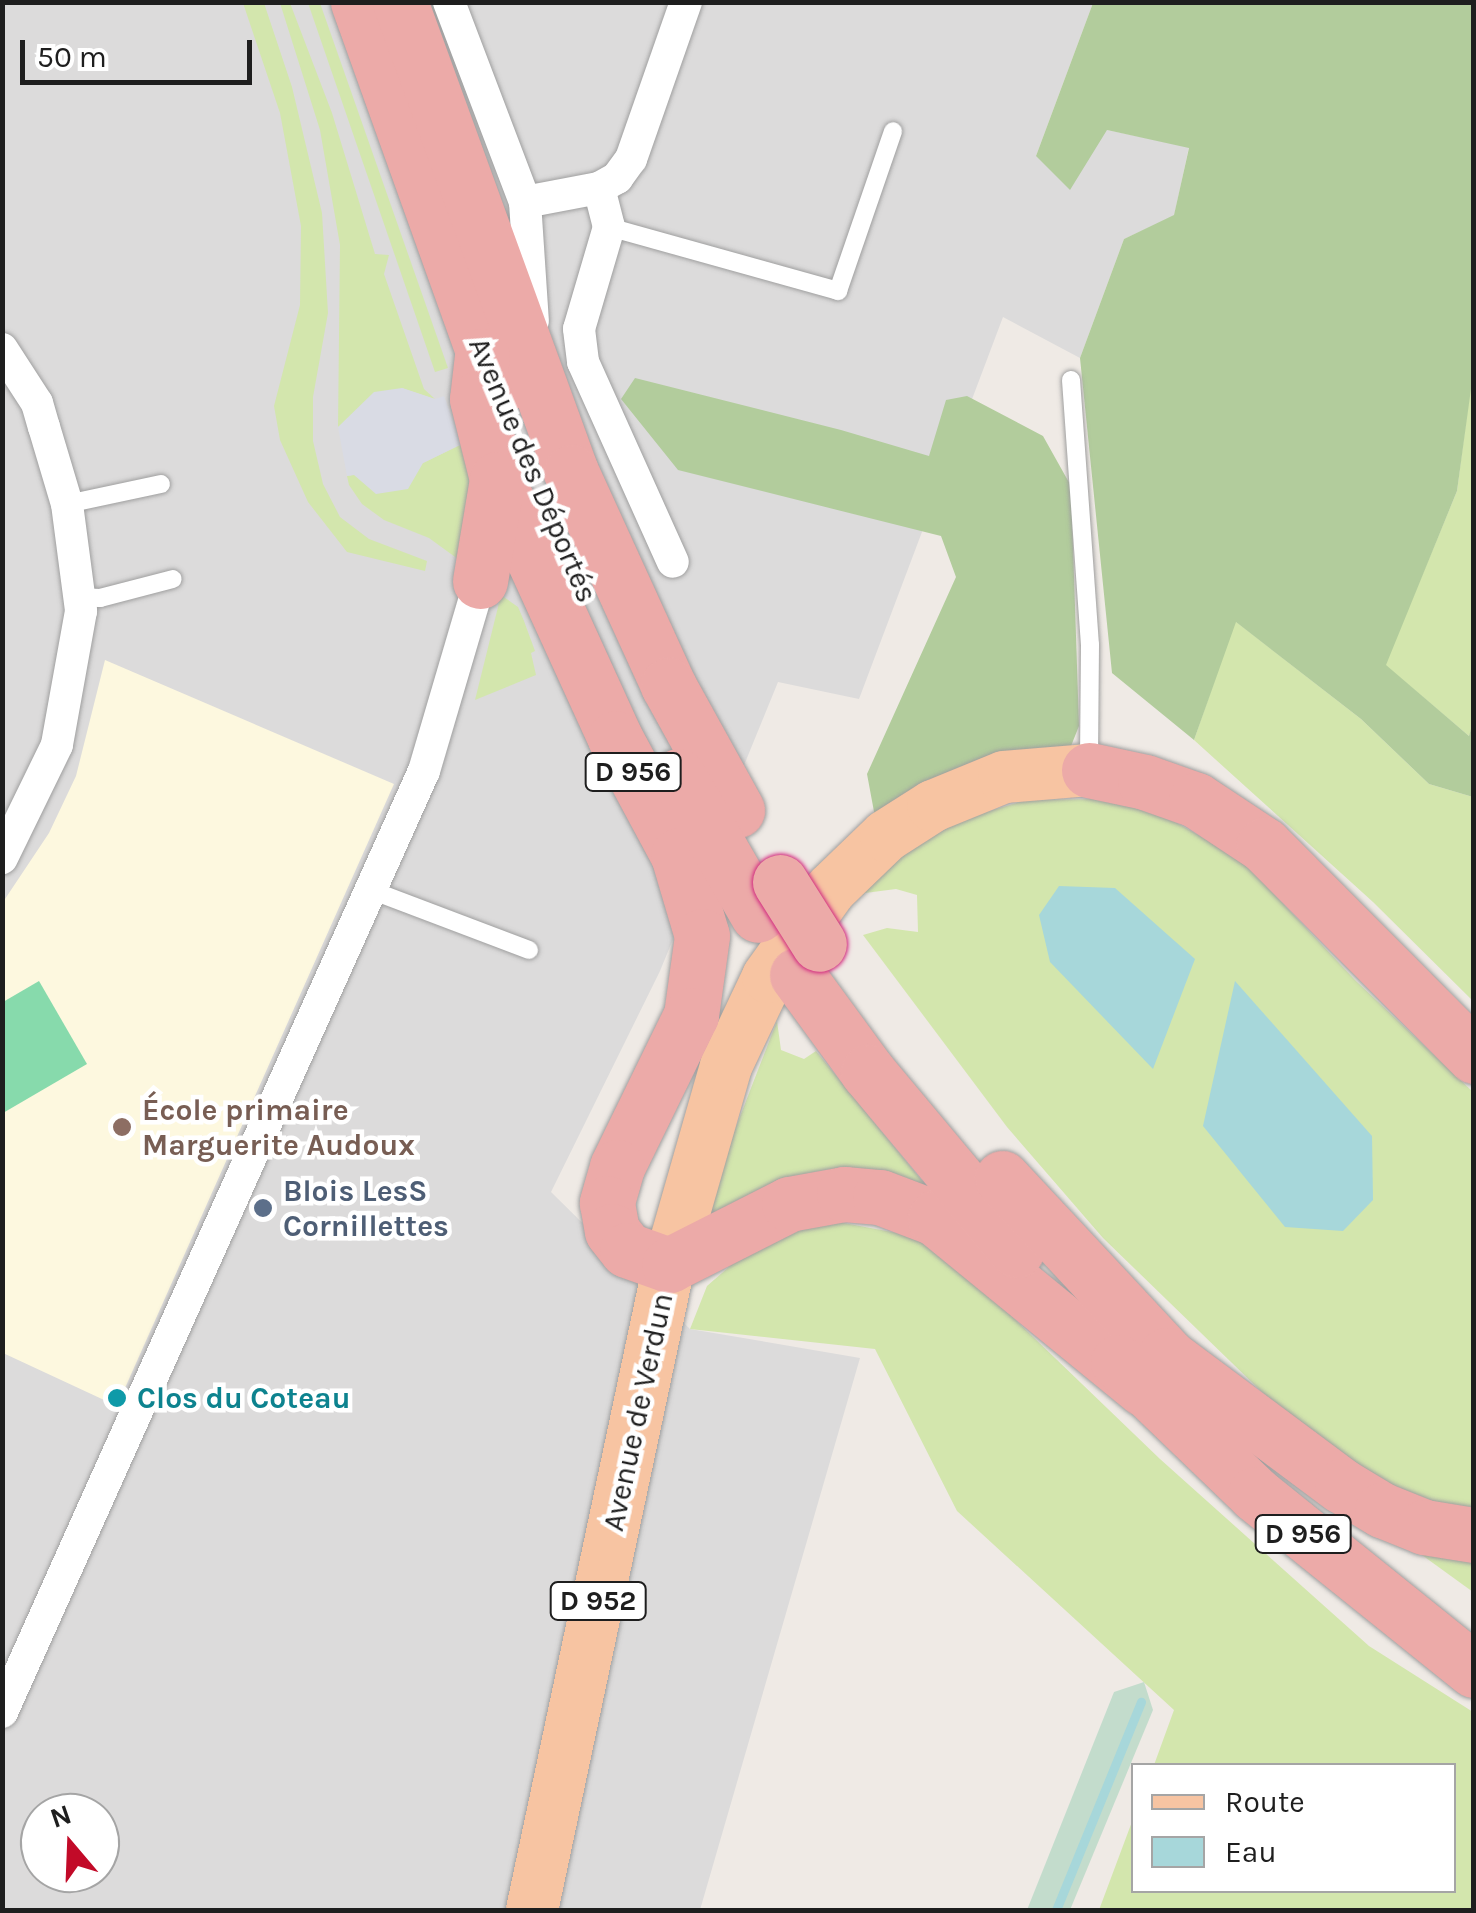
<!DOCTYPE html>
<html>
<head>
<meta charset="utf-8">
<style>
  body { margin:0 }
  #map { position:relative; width:1476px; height:1913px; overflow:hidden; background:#efeae5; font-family:Karla,sans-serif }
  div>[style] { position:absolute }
  .residential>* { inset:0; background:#dcdbdb }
  .education>* { inset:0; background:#fdf8df }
  .grass>* { inset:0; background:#d3e6ad }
  .forest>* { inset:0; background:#b2cc9c }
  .wetland>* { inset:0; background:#c3dccc }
  .pitch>* { inset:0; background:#87daac }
  .parking>* { inset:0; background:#dedede }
  .plaza>* { inset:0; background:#d9dbe4 }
  .water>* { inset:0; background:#a7d7da }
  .stream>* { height:9px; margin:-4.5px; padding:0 4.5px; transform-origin:4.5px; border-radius:4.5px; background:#a7d7da }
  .roads { filter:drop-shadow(0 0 2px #9f9f9f) drop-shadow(0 0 2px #9f9f9f) }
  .service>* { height:18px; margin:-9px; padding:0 9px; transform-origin:9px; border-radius:9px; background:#fff }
  .minor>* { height:32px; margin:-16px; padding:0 16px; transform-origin:16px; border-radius:16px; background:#fff }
  .primary>* { height:52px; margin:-26px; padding:0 26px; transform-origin:26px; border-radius:26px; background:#f7c4a2 }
  .trunk>* { height:55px; margin:-27.5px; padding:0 27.5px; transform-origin:27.5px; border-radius:27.5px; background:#ecaaa8 }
  .bridges { filter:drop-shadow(0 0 2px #d22d80) drop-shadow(0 0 2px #d22d80) }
  .trunk-bridge>* { height:55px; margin:-27.5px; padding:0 27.5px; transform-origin:27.5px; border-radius:27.5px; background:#ecaaa8 }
  .dots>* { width:28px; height:28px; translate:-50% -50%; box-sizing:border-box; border:5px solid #fff; border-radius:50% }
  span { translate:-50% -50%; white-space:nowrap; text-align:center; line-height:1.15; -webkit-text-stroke:9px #fff; paint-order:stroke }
  .shield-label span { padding:2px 8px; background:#fff; border:2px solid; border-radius:8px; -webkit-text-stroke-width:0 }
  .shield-label { font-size:28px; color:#1e1e1e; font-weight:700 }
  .street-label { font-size:30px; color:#1e1e1e }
  .education-label { font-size:30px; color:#785e54; font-weight:700 }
  .left { translate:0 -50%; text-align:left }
  .service-label { font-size:30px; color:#4e5e75; font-weight:700 }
  .culture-label { font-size:30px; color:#0d838f; font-weight:700 }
  .frame { position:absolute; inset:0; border:5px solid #1e1e1e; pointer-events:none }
  .legend { position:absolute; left:1131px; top:1763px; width:325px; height:130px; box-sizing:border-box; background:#fff; border:2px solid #a5a5a5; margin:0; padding:12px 18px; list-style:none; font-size:30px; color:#1e1e1e }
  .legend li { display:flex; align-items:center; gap:20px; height:50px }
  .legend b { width:50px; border:2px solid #a5a5a5 }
  .north { position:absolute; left:20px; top:1793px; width:100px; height:100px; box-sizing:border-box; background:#fff; border:2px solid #a5a5a5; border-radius:50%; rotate:341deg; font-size:28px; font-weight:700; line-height:40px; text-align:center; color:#1e1e1e }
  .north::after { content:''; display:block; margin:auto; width:35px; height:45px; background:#c20a28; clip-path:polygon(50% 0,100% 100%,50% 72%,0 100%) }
  .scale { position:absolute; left:20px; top:40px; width:232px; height:45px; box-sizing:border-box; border:5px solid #1e1e1e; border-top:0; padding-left:12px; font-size:30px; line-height:35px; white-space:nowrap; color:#1e1e1e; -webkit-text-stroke:8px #fff; paint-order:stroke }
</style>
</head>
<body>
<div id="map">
  <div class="residential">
    <div style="clip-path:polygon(evenodd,3px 3px,1093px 3px,1036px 156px,1107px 130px,1189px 147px,1174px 216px,1124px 239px,1080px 358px,1003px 317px,859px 699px,778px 682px,660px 971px,551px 1192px,690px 1329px,860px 1358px,700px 1910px,3px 1910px,3px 3px,40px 1813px,100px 1813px,100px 1873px,40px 1873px,40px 1813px)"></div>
  </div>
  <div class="education">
    <div style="clip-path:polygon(105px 660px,394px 784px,117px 1406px,3px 1353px,3px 902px,49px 833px,76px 776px)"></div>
  </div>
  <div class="grass">
    <div style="clip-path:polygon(243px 3px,264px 3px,292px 87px,322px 213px,328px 313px,313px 397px,313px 441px,323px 484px,340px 517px,369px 539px,427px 561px,425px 571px,347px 552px,308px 502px,280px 440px,274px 406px,300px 305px,301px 226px,280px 113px)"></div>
    <div style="clip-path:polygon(280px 3px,290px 3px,332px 113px,375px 254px,389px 255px,384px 274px,424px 389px,435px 399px,402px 388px,338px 427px,340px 245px,320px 130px)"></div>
    <div style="clip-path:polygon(308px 3px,320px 3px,448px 368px,435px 372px)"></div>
    <div style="clip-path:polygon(1473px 367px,1474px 722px,1469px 736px,1385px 665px,1457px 491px)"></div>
    <div style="clip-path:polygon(462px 444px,481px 465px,462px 562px,429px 538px,384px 520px,362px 504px,349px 485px,347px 476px,423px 463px)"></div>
    <div style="clip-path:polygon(501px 595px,518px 607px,524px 621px,535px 651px,531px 653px,536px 675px,475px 700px)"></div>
    <div style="clip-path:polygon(1235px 621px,1361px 719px,1429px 784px,1473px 797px,1473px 1001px,1373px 902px,1194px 740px)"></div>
    <div style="clip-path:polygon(1100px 799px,1163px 815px,1242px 860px,1356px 981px,1473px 1092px,1473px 1523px,1328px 1456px,1103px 1238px,1007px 1127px,863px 935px,887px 928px,918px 932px,917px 895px,896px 889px,865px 893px,845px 909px,880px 869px,943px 825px,1026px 800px)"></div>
    <div style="clip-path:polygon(777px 1021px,781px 1050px,804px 1059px,816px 1051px,941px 1204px,707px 1230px,717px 1176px)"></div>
    <div style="clip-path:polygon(828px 1220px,913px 1236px,974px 1280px,1160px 1459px,1369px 1646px,1473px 1712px,1473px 1910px,1099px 1910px,1133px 1819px,1134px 1890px,1454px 1890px,1454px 1766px,1154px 1765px,1174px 1710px,957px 1511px,875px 1349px,690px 1329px,707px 1286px,753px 1246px)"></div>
    <div style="clip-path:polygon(1415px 1550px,1473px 1558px,1473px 1592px)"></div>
  </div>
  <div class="forest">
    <div style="clip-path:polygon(1093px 3px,1473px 3px,1474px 367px,1457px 491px,1386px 665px,1469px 736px,1473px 722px,1473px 797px,1429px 784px,1361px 719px,1236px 622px,1194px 740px,1112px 673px,1080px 358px,1124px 239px,1174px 215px,1189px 148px,1107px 130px,1070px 190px,1036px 156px)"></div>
    <div style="clip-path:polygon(635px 378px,841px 430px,929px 456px,946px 400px,967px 396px,1043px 436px,1071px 486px,1079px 726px,1069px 751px,875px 817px,867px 774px,956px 577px,941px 536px,678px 470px,621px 399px)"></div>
  </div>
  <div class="wetland">
    <div style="clip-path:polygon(1144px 1682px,1153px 1710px,1070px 1910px,1027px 1910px,1114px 1692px)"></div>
  </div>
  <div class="pitch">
    <div style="clip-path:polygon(39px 981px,87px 1064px,3px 1113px,3px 1002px)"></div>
  </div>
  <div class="parking">
    <div style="clip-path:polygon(633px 1523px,644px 1525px,609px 1681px,599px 1678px)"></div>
  </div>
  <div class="plaza">
    <div style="clip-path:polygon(402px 388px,435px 399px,444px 396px,462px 444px,423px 463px,408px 489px,376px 494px,354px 475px,347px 476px,338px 427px,374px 392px)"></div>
  </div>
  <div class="water">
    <div style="clip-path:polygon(1059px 886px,1115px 888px,1195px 959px,1153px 1069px,1050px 962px,1039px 915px)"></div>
    <div style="clip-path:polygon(1235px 981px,1372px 1136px,1373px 1200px,1343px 1231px,1285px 1227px,1203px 1126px)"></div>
  </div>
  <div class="stream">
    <div style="left:1056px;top:1910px;width:225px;rotate:-67.8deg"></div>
  </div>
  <div class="roads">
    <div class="service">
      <div style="left:609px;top:227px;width:238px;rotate:15.6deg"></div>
      <div style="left:838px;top:291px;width:169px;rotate:-71deg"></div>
      <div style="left:1071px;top:380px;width:266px;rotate:85.9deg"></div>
      <div style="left:1090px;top:645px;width:120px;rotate:90.5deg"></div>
      <div style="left:67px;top:504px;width:96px;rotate:-12deg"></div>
      <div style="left:79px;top:597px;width:21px;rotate:3deg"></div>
      <div style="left:100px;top:598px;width:75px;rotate:-14.6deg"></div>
      <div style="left:371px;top:890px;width:169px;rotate:20.8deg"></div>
    </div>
    <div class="minor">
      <div style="left:449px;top:2px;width:214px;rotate:69.2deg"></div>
      <div style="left:525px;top:202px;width:119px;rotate:86.2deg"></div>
      <div style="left:599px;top:188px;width:40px;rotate:75.6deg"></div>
      <div style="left:609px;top:227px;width:106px;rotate:106.4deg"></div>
      <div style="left:579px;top:329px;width:33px;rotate:83deg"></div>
      <div style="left:583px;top:362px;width:219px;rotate:65.8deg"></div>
      <div style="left:525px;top:202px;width:75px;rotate:-10.7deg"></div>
      <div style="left:599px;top:188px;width:21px;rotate:-29deg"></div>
      <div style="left:617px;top:178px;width:24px;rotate:-54deg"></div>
      <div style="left:631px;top:159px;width:166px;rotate:-70.7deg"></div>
      <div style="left:2px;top:349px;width:64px;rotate:57.1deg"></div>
      <div style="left:37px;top:403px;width:25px;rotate:74deg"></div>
      <div style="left:44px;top:427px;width:80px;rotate:73.4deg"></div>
      <div style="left:67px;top:504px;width:108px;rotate:82.5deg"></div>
      <div style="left:81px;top:611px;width:136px;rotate:100.2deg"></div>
      <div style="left:57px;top:745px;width:126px;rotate:116deg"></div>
      <div style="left:2px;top:1712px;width:1031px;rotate:-65.85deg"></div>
      <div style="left:424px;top:771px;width:198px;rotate:-73.6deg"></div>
    </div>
    <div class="primary">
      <div style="left:532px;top:1910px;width:659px;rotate:-78.01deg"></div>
      <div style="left:669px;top:1265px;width:207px;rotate:-74deg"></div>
      <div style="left:726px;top:1066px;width:98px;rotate:-64.7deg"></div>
      <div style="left:768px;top:977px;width:108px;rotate:-54.4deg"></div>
      <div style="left:831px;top:889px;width:76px;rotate:-43.9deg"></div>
      <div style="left:886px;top:836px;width:56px;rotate:-32.6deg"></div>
      <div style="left:933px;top:806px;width:77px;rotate:-22.2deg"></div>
      <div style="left:1004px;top:777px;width:85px;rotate:-4.7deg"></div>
    </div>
    <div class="trunk">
      <div style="left:358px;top:2px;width:412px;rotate:70.3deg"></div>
      <div style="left:400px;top:2px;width:500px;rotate:70.01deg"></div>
      <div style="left:571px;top:472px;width:234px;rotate:65.5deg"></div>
      <div style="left:668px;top:685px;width:143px;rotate:61.1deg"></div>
      <div style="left:482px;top:356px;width:43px;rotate:96.6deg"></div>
      <div style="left:477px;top:399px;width:82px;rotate:76deg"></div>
      <div style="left:497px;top:479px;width:285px;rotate:65.5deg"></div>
      <div style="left:615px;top:738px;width:133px;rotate:61.7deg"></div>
      <div style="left:678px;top:855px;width:84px;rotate:73.5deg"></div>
      <div style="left:702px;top:936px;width:80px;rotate:97.9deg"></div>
      <div style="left:691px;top:1015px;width:169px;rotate:116deg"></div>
      <div style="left:617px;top:1167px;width:37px;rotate:106deg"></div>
      <div style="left:607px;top:1203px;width:28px;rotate:80deg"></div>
      <div style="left:612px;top:1231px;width:24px;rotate:52deg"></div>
      <div style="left:627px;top:1250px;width:45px;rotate:19.7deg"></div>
      <div style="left:669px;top:1265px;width:135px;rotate:-26.9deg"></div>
      <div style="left:789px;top:1204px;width:56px;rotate:-10.3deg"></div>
      <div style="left:844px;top:1194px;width:36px;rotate:5deg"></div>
      <div style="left:880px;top:1197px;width:59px;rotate:20.9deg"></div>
      <div style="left:935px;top:1218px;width:269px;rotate:39.3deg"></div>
      <div style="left:480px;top:581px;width:103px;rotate:-80.5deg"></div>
      <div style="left:1089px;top:770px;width:57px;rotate:12.1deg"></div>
      <div style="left:1145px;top:782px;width:54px;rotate:19.4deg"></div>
      <div style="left:1196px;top:800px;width:82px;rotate:33.5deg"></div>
      <div style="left:1264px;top:845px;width:298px;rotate:45.1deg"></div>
      <div style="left:678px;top:776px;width:160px;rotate:60.1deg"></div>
      <div style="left:797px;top:975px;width:120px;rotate:53.8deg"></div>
      <div style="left:868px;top:1072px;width:232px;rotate:50.1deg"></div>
      <div style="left:1002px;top:1178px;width:279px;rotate:47deg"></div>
      <div style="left:1166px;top:1355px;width:219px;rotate:36.7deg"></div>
      <div style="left:1342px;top:1486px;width:47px;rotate:31deg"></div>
      <div style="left:1382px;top:1510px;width:45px;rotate:22deg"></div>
      <div style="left:1424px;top:1527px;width:51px;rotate:9.1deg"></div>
      <div style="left:1118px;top:1362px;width:190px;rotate:43.9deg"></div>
      <div style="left:1255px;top:1494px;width:281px;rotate:38.8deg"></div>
    </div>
  </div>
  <div class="bridges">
    <div class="trunk-bridge">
      <div style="left:780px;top:882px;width:73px;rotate:57.8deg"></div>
    </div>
  </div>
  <div class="dots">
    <div style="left:122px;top:1127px;background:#8d6e63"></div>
    <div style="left:263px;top:1208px;background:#5c6f8a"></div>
    <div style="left:117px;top:1398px;background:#0f9aa8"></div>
  </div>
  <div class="shield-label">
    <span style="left:633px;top:772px">D 956</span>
    <span style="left:1303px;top:1534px">D 956</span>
    <span style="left:598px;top:1601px">D 952</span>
  </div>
  <div class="street-label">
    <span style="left:533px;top:470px;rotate:67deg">Avenue des Déportés</span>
    <span style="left:638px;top:1412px;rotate:-78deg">Avenue de Verdun</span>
  </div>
  <div class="education-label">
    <span class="left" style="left:142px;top:1127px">École primaire<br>Marguerite Audoux</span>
  </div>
  <div class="service-label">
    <span class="left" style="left:283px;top:1208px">Blois LesS<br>Cornillettes</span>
  </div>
  <div class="culture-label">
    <span class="left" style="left:137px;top:1398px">Clos du Coteau</span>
  </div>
  <div class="frame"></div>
  <ul class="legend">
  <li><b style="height:12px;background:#f7c4a2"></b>Route</li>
  <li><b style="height:28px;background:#a7d7da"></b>Eau</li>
  </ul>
  <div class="north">N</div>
  <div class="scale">50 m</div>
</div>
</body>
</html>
